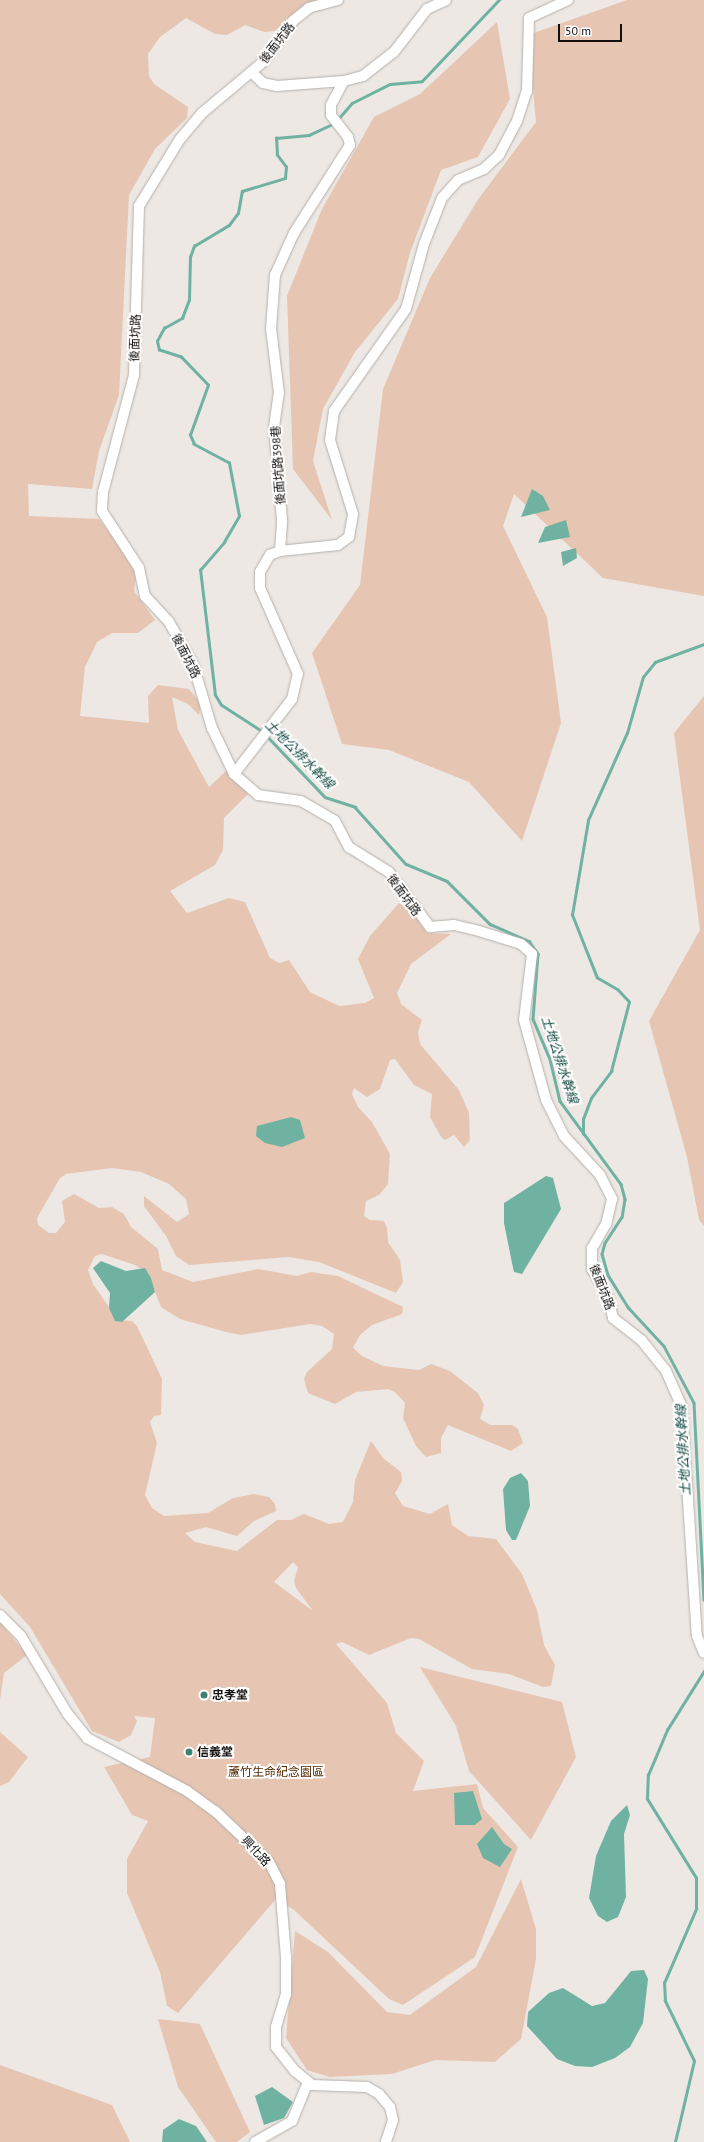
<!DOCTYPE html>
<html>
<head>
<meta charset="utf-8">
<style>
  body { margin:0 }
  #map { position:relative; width:704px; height:2142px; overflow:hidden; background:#ede8e4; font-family:"PT Sans","Noto Sans TC",sans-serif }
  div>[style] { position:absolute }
  .green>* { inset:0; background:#e6c6b2 }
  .water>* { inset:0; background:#70b2a2 }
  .stream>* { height:2.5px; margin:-1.25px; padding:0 1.25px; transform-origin:1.25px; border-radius:1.25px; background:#70b2a2 }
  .roads { filter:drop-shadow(0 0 1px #b4afab) drop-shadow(0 0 1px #b4afab) }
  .minor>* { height:10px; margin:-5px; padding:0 5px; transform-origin:5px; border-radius:5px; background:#fff }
  .dots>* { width:11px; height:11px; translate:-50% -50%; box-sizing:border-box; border:2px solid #fff; border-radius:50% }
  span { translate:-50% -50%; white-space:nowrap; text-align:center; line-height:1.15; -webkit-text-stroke:4px #fff; paint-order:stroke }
  .street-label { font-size:12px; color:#12100f }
  .poi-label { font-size:12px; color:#12100f; font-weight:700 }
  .left { translate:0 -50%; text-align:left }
  .park-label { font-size:12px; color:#562a03 }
  .water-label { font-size:13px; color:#104a3f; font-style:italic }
  .scale { position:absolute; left:558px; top:24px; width:64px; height:18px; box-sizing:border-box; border:2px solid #12100f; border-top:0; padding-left:5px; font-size:12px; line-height:14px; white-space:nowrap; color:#12100f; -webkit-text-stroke:3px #fff; paint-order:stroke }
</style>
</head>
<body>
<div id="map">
  <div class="green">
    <div style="clip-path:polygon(evenodd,0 0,325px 0,300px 8px,275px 31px,264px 32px,245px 25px,227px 35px,215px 34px,186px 18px,160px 37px,148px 54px,149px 76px,154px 84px,188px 107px,187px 118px,155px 149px,129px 195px,119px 395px,99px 451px,92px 489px,28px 484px,29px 516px,99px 519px,129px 559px,136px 575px,134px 591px,155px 620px,138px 633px,112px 633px,97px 642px,85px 667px,80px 716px,149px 723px,148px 696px,158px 685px,189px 689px,201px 704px,199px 715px,188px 704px,172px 697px,178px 730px,209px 787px,226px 771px,248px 794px,224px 818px,223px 850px,215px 865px,170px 891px,187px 913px,229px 898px,245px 902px,270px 958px,279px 963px,289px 960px,310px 992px,339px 1006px,365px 1003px,374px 998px,358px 959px,370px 936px,399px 903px,412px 912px,427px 933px,451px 934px,411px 964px,397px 993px,401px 1004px,422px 1020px,418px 1032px,420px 1044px,459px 1090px,469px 1113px,470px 1140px,464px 1147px,454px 1135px,445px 1140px,441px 1137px,430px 1117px,432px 1094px,414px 1085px,395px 1059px,390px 1060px,380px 1089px,367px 1097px,354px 1088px,352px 1094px,358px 1107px,372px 1122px,390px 1154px,388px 1184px,379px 1195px,366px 1201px,364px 1216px,370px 1220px,384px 1221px,387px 1228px,388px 1242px,400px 1260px,403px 1282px,396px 1293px,319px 1262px,289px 1257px,189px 1265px,176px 1256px,166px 1236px,144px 1206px,144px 1196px,177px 1222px,189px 1214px,186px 1199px,169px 1184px,141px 1172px,112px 1168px,66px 1174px,60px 1178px,37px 1218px,38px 1225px,49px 1233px,56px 1233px,65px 1222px,62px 1201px,74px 1194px,99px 1208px,112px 1207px,124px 1214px,131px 1227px,158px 1249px,162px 1270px,193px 1282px,258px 1269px,297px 1276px,311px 1272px,338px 1276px,403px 1307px,402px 1314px,372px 1325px,360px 1335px,353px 1348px,362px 1356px,383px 1366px,419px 1370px,431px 1364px,450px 1371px,478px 1393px,484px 1405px,480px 1419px,491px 1425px,512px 1425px,518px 1429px,523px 1443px,511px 1451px,448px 1425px,441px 1438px,441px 1453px,426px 1457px,416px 1446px,403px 1418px,405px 1403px,395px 1392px,388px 1389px,356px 1392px,335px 1404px,308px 1393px,304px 1379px,307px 1372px,332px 1349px,334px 1334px,322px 1326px,310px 1324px,241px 1335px,226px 1332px,180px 1319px,161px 1307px,148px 1273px,135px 1265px,102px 1254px,95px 1256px,88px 1270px,93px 1284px,118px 1320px,132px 1321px,137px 1326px,162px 1379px,161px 1415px,154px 1416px,150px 1422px,157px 1443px,145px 1495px,152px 1508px,164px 1516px,208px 1513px,233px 1498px,254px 1494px,269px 1497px,275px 1504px,276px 1511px,254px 1521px,237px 1536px,206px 1527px,185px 1533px,195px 1542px,237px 1551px,277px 1520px,291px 1520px,304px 1514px,329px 1524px,343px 1522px,353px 1502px,355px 1480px,371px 1441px,383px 1458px,401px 1472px,402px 1481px,395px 1493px,403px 1506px,430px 1514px,448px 1504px,452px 1525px,468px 1536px,496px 1539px,522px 1574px,537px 1610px,544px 1645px,555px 1665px,551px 1686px,543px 1687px,509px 1674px,472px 1669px,419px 1639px,411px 1638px,369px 1655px,342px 1642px,336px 1644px,387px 1703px,396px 1733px,424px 1761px,413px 1791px,477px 1784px,483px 1808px,518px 1847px,475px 1957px,403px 2005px,389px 1999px,293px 1909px,276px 1899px,178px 2013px,167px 2006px,160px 1972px,127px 1893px,127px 1859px,148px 1821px,132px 1815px,104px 1767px,150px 1757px,155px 1718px,134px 1716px,137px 1721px,131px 1735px,119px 1742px,92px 1731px,30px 1627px,0 1594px,0 0,293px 1562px,298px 1567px,294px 1581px,296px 1588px,313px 1611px,274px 1582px,293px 1562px)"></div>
    <div style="clip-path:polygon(627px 0,704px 0,704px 596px,603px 578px,514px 494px,503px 526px,547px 617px,561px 723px,522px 841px,469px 782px,389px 750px,342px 744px,312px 653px,360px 585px,383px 389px,430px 278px,479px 198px,536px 122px,528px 35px)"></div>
    <div style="clip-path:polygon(497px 22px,510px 99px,478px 157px,441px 170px,410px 253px,398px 299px,355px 352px,323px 409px,313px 461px,332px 520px,293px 469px,287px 296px,322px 209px,374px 117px,420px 94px)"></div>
    <div style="clip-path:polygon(704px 696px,704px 1226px,699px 1220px,687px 1157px,649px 1021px,700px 930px,674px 733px)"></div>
    <div style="clip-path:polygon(0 1622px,27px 1655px,4px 1673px,0 1700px)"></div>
    <div style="clip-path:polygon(420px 1667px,562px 1702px,576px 1757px,531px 1840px,469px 1771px,456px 1726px)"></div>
    <div style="clip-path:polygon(0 1732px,28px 1757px,9px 1782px,0 1786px)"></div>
    <div style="clip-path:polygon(521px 1879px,536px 1929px,536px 1959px,521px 2039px,495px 2062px,435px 2060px,392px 2074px,330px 2077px,307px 2070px,286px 2038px,295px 1931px,328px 1952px,387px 2012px,410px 2015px,476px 1967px)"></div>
    <div style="clip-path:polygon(158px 2019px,200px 2024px,250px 2132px,237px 2142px,216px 2142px,178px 2087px)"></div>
    <div style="clip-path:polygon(0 2065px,112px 2105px,130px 2142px,0 2142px)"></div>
  </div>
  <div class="water">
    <div style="clip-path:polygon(532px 489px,543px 496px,550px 510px,521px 517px)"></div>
    <div style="clip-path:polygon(566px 520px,570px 537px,538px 543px,545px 527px)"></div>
    <div style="clip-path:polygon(576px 548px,577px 558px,563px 566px,561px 552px)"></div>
    <div style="clip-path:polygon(291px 1117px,300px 1120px,305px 1138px,282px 1147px,265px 1143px,256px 1136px,257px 1126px)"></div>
    <div style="clip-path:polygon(546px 1176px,553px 1178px,561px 1209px,522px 1274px,514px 1272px,512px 1263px,504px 1223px,504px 1203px)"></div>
    <div style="clip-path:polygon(101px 1261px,126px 1271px,145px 1268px,151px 1278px,155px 1292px,122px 1322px,115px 1321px,109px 1308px,110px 1293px,93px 1268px)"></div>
    <div style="clip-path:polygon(521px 1473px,528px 1481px,530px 1506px,516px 1540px,512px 1540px,506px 1530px,503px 1489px,510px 1478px)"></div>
    <div style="clip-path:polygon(473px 1791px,482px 1819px,475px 1825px,455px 1825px,454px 1793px)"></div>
    <div style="clip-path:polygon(627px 1805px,630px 1815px,624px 1834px,626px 1897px,618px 1917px,607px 1922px,598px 1916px,589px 1898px,596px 1856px,611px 1821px)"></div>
    <div style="clip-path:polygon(492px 1827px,504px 1844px,512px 1849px,500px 1867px,483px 1858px,477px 1844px)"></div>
    <div style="clip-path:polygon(644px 1970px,648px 1979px,643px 2023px,630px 2047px,615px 2058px,592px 2067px,575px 2066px,557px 2059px,527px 2026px,528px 2012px,549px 1993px,563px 1988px,592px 2006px,605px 2003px,631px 1971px)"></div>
    <div style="clip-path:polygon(272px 2087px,293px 2102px,284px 2118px,264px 2125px,255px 2096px)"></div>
    <div style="clip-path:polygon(179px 2119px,196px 2126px,207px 2142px,162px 2142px,163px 2130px)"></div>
  </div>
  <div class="stream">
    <div style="left:338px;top:119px;width:21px;rotate:-49deg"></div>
    <div style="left:352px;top:103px;width:42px;rotate:-26.6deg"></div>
    <div style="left:390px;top:84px;width:32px;rotate:-5deg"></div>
    <div style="left:422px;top:81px;width:112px;rotate:-46.5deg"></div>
    <div style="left:264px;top:733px;width:51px;rotate:-146.9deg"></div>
    <div style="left:221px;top:705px;width:12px;rotate:-121deg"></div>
    <div style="left:215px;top:695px;width:126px;rotate:-96.8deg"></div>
    <div style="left:200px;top:570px;width:37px;rotate:-49deg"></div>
    <div style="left:224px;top:542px;width:30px;rotate:-60deg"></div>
    <div style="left:239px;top:516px;width:54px;rotate:-100.7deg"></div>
    <div style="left:229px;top:463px;width:40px;rotate:-152deg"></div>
    <div style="left:194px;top:444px;width:10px;rotate:-114deg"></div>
    <div style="left:190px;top:435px;width:53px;rotate:-70.2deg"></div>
    <div style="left:208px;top:385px;width:39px;rotate:-134deg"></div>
    <div style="left:181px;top:357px;width:23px;rotate:-162deg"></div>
    <div style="left:159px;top:350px;width:9px;rotate:-103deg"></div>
    <div style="left:157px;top:341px;width:15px;rotate:-62deg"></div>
    <div style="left:164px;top:328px;width:21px;rotate:-29deg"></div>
    <div style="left:182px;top:318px;width:19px;rotate:-69deg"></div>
    <div style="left:189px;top:300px;width:43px;rotate:-88.7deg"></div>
    <div style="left:190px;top:257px;width:12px;rotate:-70deg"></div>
    <div style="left:194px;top:246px;width:41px;rotate:-31deg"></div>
    <div style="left:229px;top:225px;width:15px;rotate:-53deg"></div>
    <div style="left:238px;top:213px;width:22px;rotate:-80deg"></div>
    <div style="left:242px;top:191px;width:45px;rotate:-16.8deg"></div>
    <div style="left:285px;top:178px;width:11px;rotate:-85deg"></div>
    <div style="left:286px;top:167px;width:15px;rotate:-127deg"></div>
    <div style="left:277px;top:155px;width:17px;rotate:-93deg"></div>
    <div style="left:276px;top:138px;width:33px;rotate:-5deg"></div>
    <div style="left:309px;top:135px;width:29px;rotate:-25deg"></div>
    <div style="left:267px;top:736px;width:84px;rotate:46.4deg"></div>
    <div style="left:325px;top:797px;width:32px;rotate:18deg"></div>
    <div style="left:355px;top:807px;width:76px;rotate:48.2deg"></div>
    <div style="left:406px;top:864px;width:44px;rotate:22.5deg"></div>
    <div style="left:447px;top:881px;width:61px;rotate:45deg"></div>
    <div style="left:490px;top:924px;width:43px;rotate:23.6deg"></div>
    <div style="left:529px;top:941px;width:16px;rotate:55deg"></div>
    <div style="left:538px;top:954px;width:65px;rotate:94.4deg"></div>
    <div style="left:533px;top:1019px;width:43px;rotate:67deg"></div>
    <div style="left:550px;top:1059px;width:43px;rotate:76.6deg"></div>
    <div style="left:560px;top:1101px;width:103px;rotate:53.7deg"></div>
    <div style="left:621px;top:1184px;width:16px;rotate:75deg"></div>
    <div style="left:625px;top:1199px;width:18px;rotate:99deg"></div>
    <div style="left:622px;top:1217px;width:31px;rotate:123deg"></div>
    <div style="left:605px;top:1243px;width:11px;rotate:105deg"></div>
    <div style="left:602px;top:1254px;width:22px;rotate:74deg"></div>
    <div style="left:608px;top:1275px;width:38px;rotate:58deg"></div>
    <div style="left:628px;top:1307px;width:53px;rotate:47.3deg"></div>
    <div style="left:664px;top:1346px;width:64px;rotate:62.2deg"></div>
    <div style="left:694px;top:1403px;width:197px;rotate:87.1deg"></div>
    <div style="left:583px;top:1134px;width:15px;rotate:-90deg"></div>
    <div style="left:583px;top:1119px;width:22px;rotate:-69deg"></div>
    <div style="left:591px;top:1098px;width:34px;rotate:-53deg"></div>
    <div style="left:611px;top:1071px;width:71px;rotate:-75.4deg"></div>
    <div style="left:629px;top:1002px;width:16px;rotate:-133deg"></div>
    <div style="left:618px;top:990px;width:24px;rotate:-150deg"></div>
    <div style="left:597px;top:978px;width:68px;rotate:-111.6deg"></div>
    <div style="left:572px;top:915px;width:96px;rotate:-80.4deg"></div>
    <div style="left:588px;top:820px;width:95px;rotate:-65.9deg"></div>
    <div style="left:627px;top:733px;width:58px;rotate:-74.1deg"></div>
    <div style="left:643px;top:677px;width:19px;rotate:-51deg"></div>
    <div style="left:655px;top:662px;width:52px;rotate:-20.2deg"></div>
    <div style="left:675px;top:2142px;width:83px;rotate:-76.8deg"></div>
    <div style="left:694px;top:2061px;width:67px;rotate:-115.8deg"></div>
    <div style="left:665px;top:2001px;width:18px;rotate:-93deg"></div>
    <div style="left:664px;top:1983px;width:81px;rotate:-66.6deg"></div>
    <div style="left:696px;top:1909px;width:31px;rotate:-90deg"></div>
    <div style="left:696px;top:1878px;width:93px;rotate:-121.8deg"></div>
    <div style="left:647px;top:1799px;width:24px;rotate:-88deg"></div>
    <div style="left:648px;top:1775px;width:49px;rotate:-67.1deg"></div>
    <div style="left:667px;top:1730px;width:70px;rotate:-57.9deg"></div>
  </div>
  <div class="roads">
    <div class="minor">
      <div style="left:338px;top:0;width:30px;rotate:165deg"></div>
      <div style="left:309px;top:8px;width:21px;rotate:141deg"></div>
      <div style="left:293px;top:21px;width:51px;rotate:126.2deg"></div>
      <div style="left:263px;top:62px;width:80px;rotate:140.1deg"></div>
      <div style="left:202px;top:113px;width:34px;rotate:130deg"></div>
      <div style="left:180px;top:139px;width:79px;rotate:121.5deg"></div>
      <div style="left:139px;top:206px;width:169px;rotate:91.7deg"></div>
      <div style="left:134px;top:375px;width:121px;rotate:104.8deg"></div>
      <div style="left:103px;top:492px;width:19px;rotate:93deg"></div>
      <div style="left:102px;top:511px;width:68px;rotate:57deg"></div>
      <div style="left:139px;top:568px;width:29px;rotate:78deg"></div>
      <div style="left:145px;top:596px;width:35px;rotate:47deg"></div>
      <div style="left:169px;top:622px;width:48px;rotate:60.3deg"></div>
      <div style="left:193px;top:664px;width:67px;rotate:73.5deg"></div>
      <div style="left:212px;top:728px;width:51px;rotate:64.4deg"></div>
      <div style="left:234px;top:774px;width:32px;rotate:41deg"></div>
      <div style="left:258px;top:795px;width:43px;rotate:7.9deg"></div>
      <div style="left:301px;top:801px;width:39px;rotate:30deg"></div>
      <div style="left:335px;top:821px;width:30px;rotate:62deg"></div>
      <div style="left:349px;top:847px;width:47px;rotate:32deg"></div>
      <div style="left:389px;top:872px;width:69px;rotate:53.3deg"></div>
      <div style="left:430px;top:927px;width:24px;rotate:-5deg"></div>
      <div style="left:454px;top:925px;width:26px;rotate:13deg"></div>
      <div style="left:479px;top:931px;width:44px;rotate:17.2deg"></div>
      <div style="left:521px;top:944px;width:15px;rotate:42deg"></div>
      <div style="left:532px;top:954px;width:66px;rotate:96.9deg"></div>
      <div style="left:524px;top:1020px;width:83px;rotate:74.6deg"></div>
      <div style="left:546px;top:1100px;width:40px;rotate:63.4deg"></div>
      <div style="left:564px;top:1136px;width:53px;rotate:47.3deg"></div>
      <div style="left:600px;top:1175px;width:27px;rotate:63deg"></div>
      <div style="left:612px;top:1199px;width:26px;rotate:103deg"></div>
      <div style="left:606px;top:1224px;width:28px;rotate:120deg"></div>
      <div style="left:592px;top:1248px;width:21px;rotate:90deg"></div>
      <div style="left:592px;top:1269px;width:30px;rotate:60deg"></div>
      <div style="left:607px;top:1295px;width:24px;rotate:75deg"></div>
      <div style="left:613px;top:1318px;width:37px;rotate:38deg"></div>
      <div style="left:642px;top:1341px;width:38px;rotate:51deg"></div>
      <div style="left:666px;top:1371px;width:39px;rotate:66deg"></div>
      <div style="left:682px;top:1407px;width:229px;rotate:86.3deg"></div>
      <div style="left:697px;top:1636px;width:18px;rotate:68deg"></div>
      <div style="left:344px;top:81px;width:20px;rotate:-15deg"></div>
      <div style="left:363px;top:76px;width:39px;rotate:-38deg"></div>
      <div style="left:394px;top:52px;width:54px;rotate:-52.5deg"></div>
      <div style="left:427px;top:9px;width:21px;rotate:-25deg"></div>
      <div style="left:280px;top:551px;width:58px;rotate:-5.9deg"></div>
      <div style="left:338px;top:545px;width:14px;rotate:-36deg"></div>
      <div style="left:349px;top:537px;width:23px;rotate:-80deg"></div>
      <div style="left:353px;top:514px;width:77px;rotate:-107.3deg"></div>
      <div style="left:330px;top:440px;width:29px;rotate:-82deg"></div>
      <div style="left:334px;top:411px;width:125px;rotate:-54.8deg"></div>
      <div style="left:406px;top:309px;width:67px;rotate:-74.5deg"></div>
      <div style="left:424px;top:244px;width:49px;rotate:-68.6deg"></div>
      <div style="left:442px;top:198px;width:24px;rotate:-48deg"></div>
      <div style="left:458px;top:180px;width:28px;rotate:-23deg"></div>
      <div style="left:484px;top:169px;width:21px;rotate:-43deg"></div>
      <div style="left:499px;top:155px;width:38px;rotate:-62deg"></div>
      <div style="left:517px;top:121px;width:32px;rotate:-72deg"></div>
      <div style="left:527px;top:91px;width:73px;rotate:-88.4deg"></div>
      <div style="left:529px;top:18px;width:43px;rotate:-24.8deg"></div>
      <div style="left:234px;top:774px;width:95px;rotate:-52.3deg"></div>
      <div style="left:292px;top:699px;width:26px;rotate:-77deg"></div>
      <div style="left:298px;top:674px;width:94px;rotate:-113.8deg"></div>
      <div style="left:260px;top:588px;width:16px;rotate:-90deg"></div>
      <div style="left:260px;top:572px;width:20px;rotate:-60deg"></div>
      <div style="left:270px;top:555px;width:11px;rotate:-22deg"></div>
      <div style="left:280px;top:551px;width:31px;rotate:-86deg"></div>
      <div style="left:282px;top:520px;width:93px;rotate:-94.9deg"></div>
      <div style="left:274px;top:427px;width:34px;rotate:-82deg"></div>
      <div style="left:279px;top:393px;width:64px;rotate:-97.1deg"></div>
      <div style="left:271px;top:329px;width:54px;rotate:-85.8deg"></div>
      <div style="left:275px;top:275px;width:46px;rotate:-65.7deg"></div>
      <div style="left:294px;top:233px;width:104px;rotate:-57.5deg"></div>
      <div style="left:350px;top:145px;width:8px;rotate:-104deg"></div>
      <div style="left:348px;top:137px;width:28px;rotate:-128deg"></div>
      <div style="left:331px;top:115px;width:10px;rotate:-90deg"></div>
      <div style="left:331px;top:105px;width:27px;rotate:-62deg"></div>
      <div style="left:344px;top:81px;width:67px;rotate:175.7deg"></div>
      <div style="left:277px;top:86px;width:14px;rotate:-168deg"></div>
      <div style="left:263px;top:83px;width:16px;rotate:-137deg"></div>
      <div style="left:0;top:1615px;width:30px;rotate:45deg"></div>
      <div style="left:21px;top:1636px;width:90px;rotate:59.1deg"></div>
      <div style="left:67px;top:1713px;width:32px;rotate:51deg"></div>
      <div style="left:87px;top:1738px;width:113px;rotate:27.9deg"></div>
      <div style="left:187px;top:1791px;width:34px;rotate:36deg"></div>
      <div style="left:215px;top:1811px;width:74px;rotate:43.4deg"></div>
      <div style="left:269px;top:1862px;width:25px;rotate:63deg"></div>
      <div style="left:280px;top:1884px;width:73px;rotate:85.3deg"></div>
      <div style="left:286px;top:1957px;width:37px;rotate:90deg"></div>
      <div style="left:286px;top:1994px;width:34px;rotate:107deg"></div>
      <div style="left:276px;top:2027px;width:20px;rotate:90deg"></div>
      <div style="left:276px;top:2047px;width:31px;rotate:52deg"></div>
      <div style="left:295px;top:2071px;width:22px;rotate:39deg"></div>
      <div style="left:312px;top:2085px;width:55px;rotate:2.1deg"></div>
      <div style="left:367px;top:2087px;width:14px;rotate:30deg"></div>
      <div style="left:379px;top:2094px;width:17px;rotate:50deg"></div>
      <div style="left:390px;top:2107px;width:13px;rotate:77deg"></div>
      <div style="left:393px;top:2120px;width:23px;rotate:108deg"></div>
      <div style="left:255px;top:2142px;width:43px;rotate:-29.6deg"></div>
      <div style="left:292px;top:2121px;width:42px;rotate:-67.7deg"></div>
    </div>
  </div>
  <div class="dots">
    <div style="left:204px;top:1695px;background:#3e8172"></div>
    <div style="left:189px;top:1752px;background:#3e8172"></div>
  </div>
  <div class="street-label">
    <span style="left:277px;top:43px;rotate:-52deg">後面坑路</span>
    <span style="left:135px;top:338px;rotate:-88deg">後面坑路</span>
    <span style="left:278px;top:465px;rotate:-94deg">後面坑路398巷</span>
    <span style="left:186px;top:656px;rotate:63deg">後面坑路</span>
    <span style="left:404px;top:895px;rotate:54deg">後面坑路</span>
    <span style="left:602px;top:1287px;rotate:69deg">後面坑路</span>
    <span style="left:256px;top:1851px;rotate:47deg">興化路</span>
  </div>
  <div class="poi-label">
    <span class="left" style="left:212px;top:1695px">忠孝堂</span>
    <span class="left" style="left:197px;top:1752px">信義堂</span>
  </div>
  <div class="park-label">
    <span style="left:276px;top:1772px">蘆竹生命紀念園區</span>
  </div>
  <div class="water-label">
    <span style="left:299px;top:755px;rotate:45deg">土地公排水幹線</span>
    <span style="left:559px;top:1060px;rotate:72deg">土地公排水幹線</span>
    <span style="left:684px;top:1450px;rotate:-93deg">土地公排水幹線</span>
  </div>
  <div class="scale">50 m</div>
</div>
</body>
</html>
